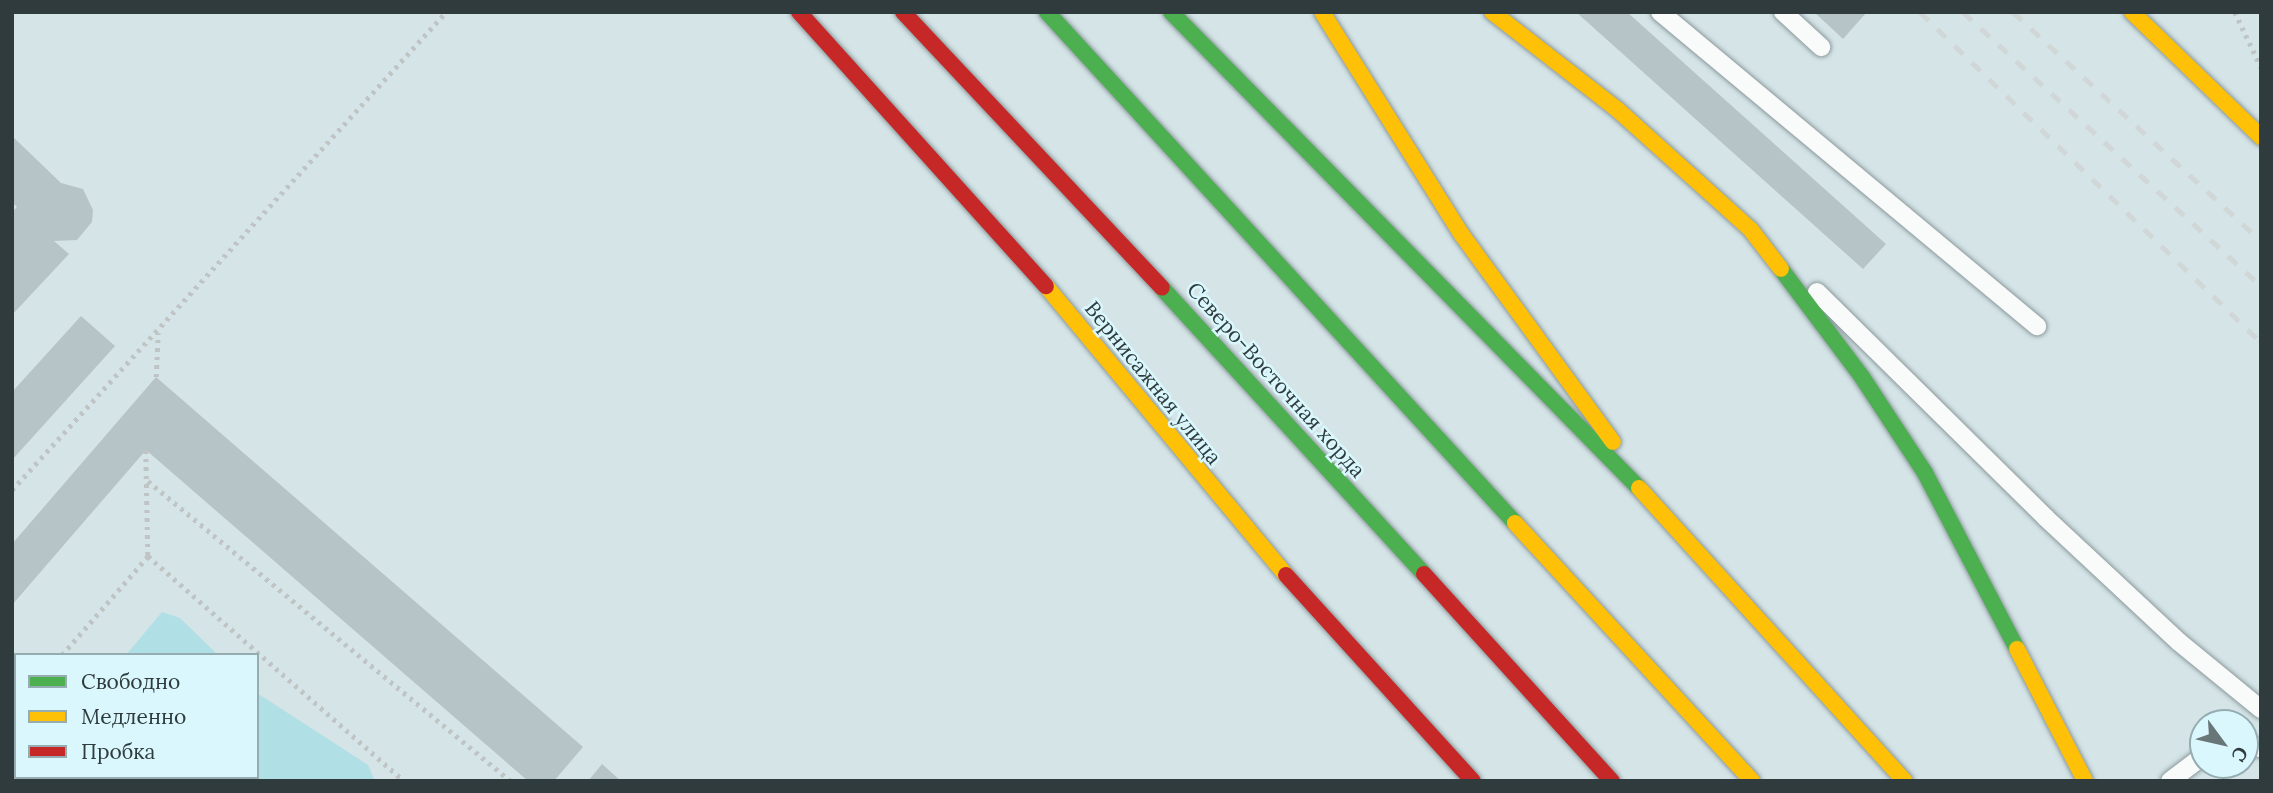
<!DOCTYPE html>
<html>
<head>
<meta charset="utf-8">
<style>
  body { margin:0 }
  #map { position:relative; width:2273px; height:793px; overflow:hidden; background:#d4e4e7; font-family:Lora,serif }
  div>[style] { position:absolute }
  .green>* { inset:0; background:#b1dfe6 }
  .building>* { inset:0; background:#b7c4c7 }
  .path>* { height:4.5px; margin-top:-2.25px; transform-origin:0; background:repeating-linear-gradient(90deg,#bfc4c5 0 3.5px,transparent 0 8.5px) }
  .roads { filter:drop-shadow(0 0 2px #8c999b) drop-shadow(0 0 2px #8c999b) }
  .lane>* { height:18px; margin:-9px; padding:0 9px; transform-origin:9px; border-radius:9px; background:#f9fbfb }
  .fast>* { height:16px; margin:-8px; padding:0 8px; transform-origin:8px; border-radius:8px; background:#4caf50 }
  .slow>* { height:16px; margin:-8px; padding:0 8px; transform-origin:8px; border-radius:8px; background:#ffc107 }
  .jam>* { height:16px; margin:-8px; padding:0 8px; transform-origin:8px; border-radius:8px; background:#c62828 }
  .rail>* { height:5px; margin-top:-2.5px; transform-origin:0; background:repeating-linear-gradient(90deg,#d1d6d7 0 12px,transparent 0 24px) }
  span { translate:-50% -50%; white-space:nowrap; text-align:center; line-height:1.15; -webkit-text-stroke:5px #d9f7fc; paint-order:stroke }
  .street-label { font-size:21px; color:#2f3b3d }
  .frame { position:absolute; inset:0; border:14px solid #2f3b3d; pointer-events:none }
  .legend { position:absolute; left:14px; top:653px; width:245px; height:126px; box-sizing:border-box; background:#d9f7fc; border:2px solid #95acb0; margin:0; padding:9px 12px; list-style:none; font-size:21px; color:#2f3b3d }
  .legend li { display:flex; align-items:center; gap:14px; height:35px }
  .legend b { width:35px; border:2px solid #95acb0 }
  .north { position:absolute; left:2189px; top:709px; width:70px; height:70px; box-sizing:border-box; background:#d9f7fc; border:2px solid #95acb0; border-radius:50%; rotate:123deg; font-size:19px; font-weight:700; line-height:28px; text-align:center; color:#2f3b3d }
  .north::after { content:''; display:block; margin:auto; width:24px; height:32px; background:#697678; clip-path:polygon(50% 0,100% 100%,50% 72%,0 100%) }
</style>
</head>
<body>
<div id="map">
  <div class="green">
    <div style="clip-path:polygon(162px 612px,180px 618px,218px 655px,126px 655px)"></div>
    <div style="clip-path:polygon(257px 693px,368px 765px,375px 781px,12px 781px,16px 765px,16px 777px,257px 777px)"></div>
  </div>
  <div class="building">
    <div style="clip-path:polygon(1576px 12px,1627px 12px,1886px 244px,1863px 269px)"></div>
    <div style="clip-path:polygon(1814px 12px,1865px 12px,1866px 13px,1843px 39px)"></div>
    <div style="clip-path:polygon(12px 136px,61px 183px,83px 189px,93px 210px,92px 222px,77px 240px,54px 241px,69px 254px,12px 315px,12px 212px,17px 207px,12px 202px)"></div>
    <div style="clip-path:polygon(81px 316px,115px 346px,12px 460px,12px 392px)"></div>
    <div style="clip-path:polygon(156px 377px,583px 747px,554px 781px,528px 781px,146px 450px,12px 605px,12px 544px)"></div>
    <div style="clip-path:polygon(602px 764px,621px 781px,588px 781px)"></div>
  </div>
  <div class="path">
    <div style="left:2235px;top:12px;width:61px;rotate:64.7deg"></div>
    <div style="left:156px;top:377px;width:44px;rotate:-87.4deg"></div>
    <div style="left:146px;top:450px;width:106px;rotate:88.9deg"></div>
    <div style="left:148px;top:556px;width:341px;rotate:41.3deg"></div>
    <div style="left:148px;top:481px;width:471px;rotate:39.6deg"></div>
    <div style="left:12px;top:490px;width:646px;rotate:-47.76deg"></div>
    <div style="left:62px;top:655px;width:131px;rotate:-49deg"></div>
    <div style="left:12px;top:712px;width:6px;rotate:-45deg"></div>
  </div>
  <div class="roads">
    <div class="lane">
      <div style="left:1660px;top:12px;width:491px;rotate:39.8deg"></div>
      <div style="left:1783px;top:12px;width:52px;rotate:42.6deg"></div>
      <div style="left:1817px;top:292px;width:322px;rotate:44.6deg"></div>
      <div style="left:2046px;top:518px;width:182px;rotate:43deg"></div>
      <div style="left:2179px;top:642px;width:106px;rotate:39.3deg"></div>
      <div style="left:2245px;top:746px;width:16px;rotate:7deg"></div>
      <div style="left:2170px;top:781px;width:41px;rotate:-37.1deg"></div>
    </div>
    <div class="fast">
      <div style="left:1047px;top:12px;width:693px;rotate:47.51deg"></div>
      <div style="left:1171px;top:12px;width:668px;rotate:45.49deg"></div>
      <div style="left:1781px;top:269px;width:135px;rotate:53.1deg"></div>
      <div style="left:1862px;top:377px;width:115px;rotate:56.7deg"></div>
      <div style="left:1925px;top:473px;width:199px;rotate:62.4deg"></div>
      <div style="left:1162px;top:288px;width:388px;rotate:47.5deg"></div>
    </div>
    <div class="slow">
      <div style="left:1322px;top:12px;width:263px;rotate:57.9deg"></div>
      <div style="left:1462px;top:235px;width:256px;rotate:53.9deg"></div>
      <div style="left:1492px;top:12px;width:161px;rotate:37.9deg"></div>
      <div style="left:1619px;top:111px;width:178px;rotate:42deg"></div>
      <div style="left:1751px;top:230px;width:49px;rotate:52.4deg"></div>
      <div style="left:2132px;top:12px;width:180px;rotate:44.1deg"></div>
      <div style="left:1046px;top:286px;width:376px;rotate:50.3deg"></div>
      <div style="left:1639px;top:488px;width:396px;rotate:47.8deg"></div>
      <div style="left:1515px;top:523px;width:350px;rotate:47.4deg"></div>
      <div style="left:2017px;top:649px;width:148px;rotate:62.7deg"></div>
    </div>
    <div class="jam">
      <div style="left:799px;top:12px;width:369px;rotate:48deg"></div>
      <div style="left:903px;top:12px;width:378px;rotate:46.8deg"></div>
      <div style="left:1424px;top:574px;width:280px;rotate:47.8deg"></div>
      <div style="left:1286px;top:575px;width:278px;rotate:47.8deg"></div>
    </div>
  </div>
  <div class="rail">
    <div style="left:1920px;top:12px;width:475px;rotate:44.1deg"></div>
    <div style="left:1963px;top:12px;width:405px;rotate:42.6deg"></div>
    <div style="left:2013px;top:12px;width:338px;rotate:42.7deg"></div>
  </div>
  <div class="street-label">
    <span style="left:1276px;top:380px;rotate:48deg">Северо-Восточная хорда</span>
    <span style="left:1153px;top:383px;rotate:51deg">Вернисажная улица</span>
  </div>
  <div class="frame"></div>
  <ul class="legend">
  <li><b style="height:9px;background:#4caf50"></b>Свободно</li>
  <li><b style="height:9px;background:#ffc107"></b>Медленно</li>
  <li><b style="height:9px;background:#c62828"></b>Пробка</li>
  </ul>
  <div class="north">С</div>
</div>
</body>
</html>
